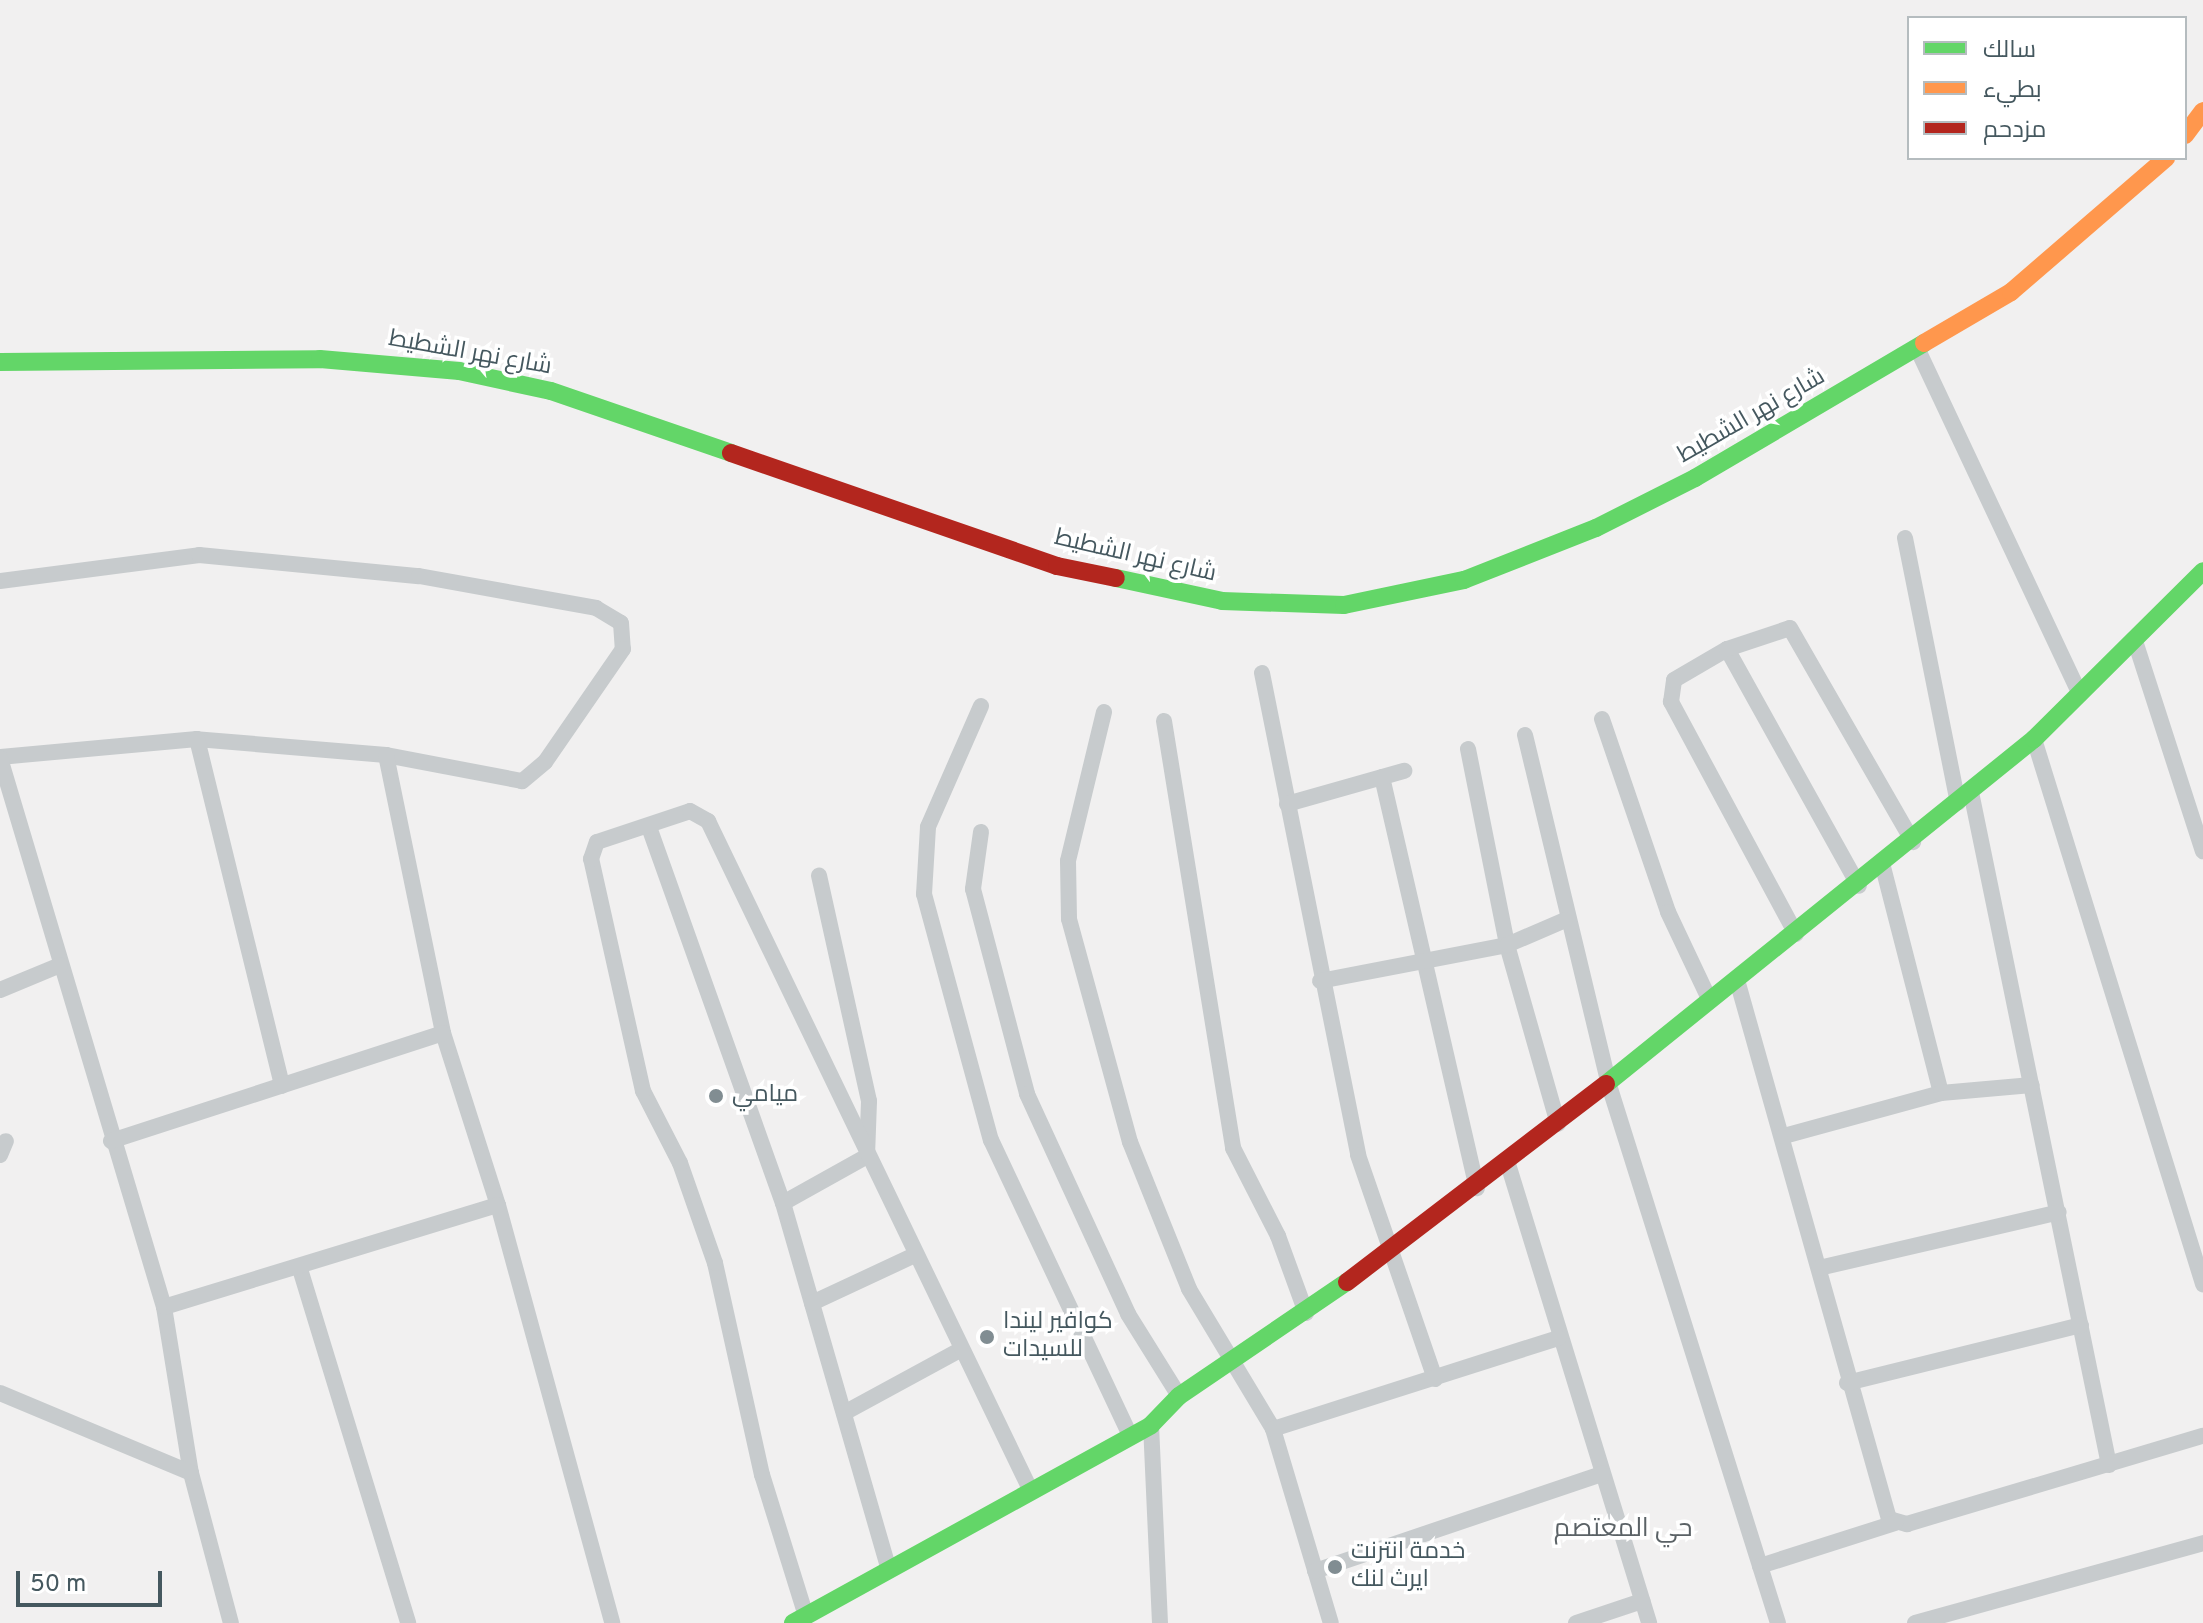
<!DOCTYPE html>
<html>
<head>
<meta charset="utf-8">
<style>
  body { margin:0 }
  #map { position:relative; width:2203px; height:1623px; overflow:hidden; background:#f1f0f0; font-family:Overpass,Cairo,sans-serif }
  div>[style] { position:absolute }
  .street>* { height:16px; margin:-8px; padding:0 8px; transform-origin:8px; border-radius:8px; background:#c7cbcd }
  .fast>* { height:18px; margin:-9px; padding:0 9px; transform-origin:9px; border-radius:9px; background:#63d668 }
  .slow>* { height:18px; margin:-9px; padding:0 9px; transform-origin:9px; border-radius:9px; background:#ff974d }
  .jam>* { height:18px; margin:-9px; padding:0 9px; transform-origin:9px; border-radius:9px; background:#b3261e }
  .dots>* { width:22px; height:22px; translate:-50% -50%; box-sizing:border-box; border:4px solid #fff; border-radius:50% }
  span { translate:-50% -50%; white-space:nowrap; text-align:center; line-height:1.15; -webkit-text-stroke:7px #fff; paint-order:stroke }
  .street-label { font-size:24px; color:#45585f }
  .poi-label { font-size:24px; color:#45585f }
  .left { translate:0 -50%; text-align:left }
  .neighbourhood-label { font-size:26px; color:#5b6266 }
  .legend { position:absolute; left:1907px; top:16px; width:280px; height:144px; box-sizing:border-box; background:#fff; border:2px solid #b5bcbf; margin:0; padding:10px 14px; list-style:none; font-size:24px; color:#45585f }
  .legend li { display:flex; align-items:center; gap:16px; height:40px }
  .legend b { width:40px; border:2px solid #b5bcbf }
  .scale { position:absolute; left:16px; top:1571px; width:146px; height:36px; box-sizing:border-box; border:4px solid #45585f; border-top:0; padding-left:10px; font-size:24px; line-height:28px; white-space:nowrap; color:#45585f; -webkit-text-stroke:6px #fff; paint-order:stroke }
</style>
</head>
<body>
<div id="map">
  <div class="street">
    <div style="left:1917px;top:348px;width:383px;rotate:64.8deg"></div>
    <div style="left:1905px;top:538px;width:270px;rotate:78.7deg"></div>
    <div style="left:0;top:581px;width:201px;rotate:-7.4deg"></div>
    <div style="left:199px;top:555px;width:221px;rotate:5.5deg"></div>
    <div style="left:419px;top:576px;width:180px;rotate:10.2deg"></div>
    <div style="left:596px;top:608px;width:29px;rotate:31deg"></div>
    <div style="left:621px;top:623px;width:26px;rotate:86deg"></div>
    <div style="left:623px;top:649px;width:137px;rotate:124.6deg"></div>
    <div style="left:545px;top:762px;width:30px;rotate:140deg"></div>
    <div style="left:522px;top:781px;width:138px;rotate:-169.2deg"></div>
    <div style="left:386px;top:755px;width:190px;rotate:-175.2deg"></div>
    <div style="left:197px;top:739px;width:198px;rotate:174.8deg"></div>
    <div style="left:2135px;top:641px;width:221px;rotate:72.1deg"></div>
    <div style="left:1727px;top:649px;width:271px;rotate:60.9deg"></div>
    <div style="left:1262px;top:673px;width:491px;rotate:78.7deg"></div>
    <div style="left:1358px;top:1155px;width:237px;rotate:71deg"></div>
    <div style="left:981px;top:706px;width:132px;rotate:113.7deg"></div>
    <div style="left:928px;top:827px;width:67px;rotate:93.4deg"></div>
    <div style="left:924px;top:894px;width:255px;rotate:74.8deg"></div>
    <div style="left:991px;top:1140px;width:327px;rotate:64.8deg"></div>
    <div style="left:1104px;top:712px;width:153px;rotate:103.6deg"></div>
    <div style="left:1068px;top:861px;width:58px;rotate:89deg"></div>
    <div style="left:1069px;top:919px;width:231px;rotate:74.7deg"></div>
    <div style="left:1130px;top:1142px;width:158px;rotate:68.1deg"></div>
    <div style="left:1189px;top:1289px;width:163px;rotate:59deg"></div>
    <div style="left:1273px;top:1429px;width:202px;rotate:73.4deg"></div>
    <div style="left:1602px;top:719px;width:204px;rotate:71.1deg"></div>
    <div style="left:1668px;top:912px;width:98px;rotate:64.7deg"></div>
    <div style="left:1164px;top:721px;width:433px;rotate:80.8deg"></div>
    <div style="left:1233px;top:1148px;width:99px;rotate:62.9deg"></div>
    <div style="left:1278px;top:1236px;width:82px;rotate:70deg"></div>
    <div style="left:1525px;top:735px;width:357px;rotate:76.5deg"></div>
    <div style="left:1608px;top:1082px;width:567px;rotate:72.56deg"></div>
    <div style="left:197px;top:739px;width:357px;rotate:76.2deg"></div>
    <div style="left:2034px;top:739px;width:571px;rotate:72.77deg"></div>
    <div style="left:1468px;top:749px;width:200px;rotate:78.7deg"></div>
    <div style="left:1507px;top:945px;width:186px;rotate:74.1deg"></div>
    <div style="left:386px;top:755px;width:284px;rotate:78.4deg"></div>
    <div style="left:443px;top:1033px;width:181px;rotate:72.3deg"></div>
    <div style="left:498px;top:1205px;width:433px;rotate:74.7deg"></div>
    <div style="left:0;top:758px;width:573px;rotate:73.37deg"></div>
    <div style="left:164px;top:1307px;width:168px;rotate:80.8deg"></div>
    <div style="left:191px;top:1473px;width:155px;rotate:75.1deg"></div>
    <div style="left:1382px;top:777px;width:422px;rotate:77deg"></div>
    <div style="left:1971px;top:792px;width:687px;rotate:78.41deg"></div>
    <div style="left:1287px;top:804px;width:122px;rotate:-15.8deg"></div>
    <div style="left:649px;top:827px;width:399px;rotate:70.4deg"></div>
    <div style="left:783px;top:1203px;width:382px;rotate:73.9deg"></div>
    <div style="left:981px;top:832px;width:58px;rotate:98deg"></div>
    <div style="left:973px;top:889px;width:212px;rotate:75.2deg"></div>
    <div style="left:1027px;top:1094px;width:242px;rotate:65.3deg"></div>
    <div style="left:1128px;top:1314px;width:97px;rotate:58.1deg"></div>
    <div style="left:1883px;top:867px;width:233px;rotate:75.6deg"></div>
    <div style="left:1796px;top:934px;width:264px;rotate:-118.3deg"></div>
    <div style="left:1671px;top:702px;width:22px;rotate:-82deg"></div>
    <div style="left:1674px;top:680px;width:61px;rotate:-30.3deg"></div>
    <div style="left:1727px;top:649px;width:66px;rotate:-18.4deg"></div>
    <div style="left:1790px;top:628px;width:247px;rotate:60.1deg"></div>
    <div style="left:1737px;top:980px;width:560px;rotate:74.25deg"></div>
    <div style="left:1889px;top:1519px;width:19px;rotate:16deg"></div>
    <div style="left:1907px;top:1524px;width:309px;rotate:-16.6deg"></div>
    <div style="left:1320px;top:981px;width:190px;rotate:-10.9deg"></div>
    <div style="left:1507px;top:945px;width:63px;rotate:-23.3deg"></div>
    <div style="left:0;top:990px;width:65px;rotate:-22.6deg"></div>
    <div style="left:1784px;top:1136px;width:163px;rotate:-15.3deg"></div>
    <div style="left:1941px;top:1093px;width:91px;rotate:-5deg"></div>
    <div style="left:111px;top:1141px;width:349px;rotate:-18deg"></div>
    <div style="left:0;top:1155px;width:15px;rotate:-67deg"></div>
    <div style="left:1508px;top:1164px;width:480px;rotate:72.9deg"></div>
    <div style="left:783px;top:1203px;width:96px;rotate:-29.2deg"></div>
    <div style="left:867px;top:1156px;width:55px;rotate:-87.9deg"></div>
    <div style="left:869px;top:1101px;width:231px;rotate:-102.5deg"></div>
    <div style="left:1819px;top:1268px;width:246px;rotate:-13.1deg"></div>
    <div style="left:300px;top:1269px;width:370px;rotate:73deg"></div>
    <div style="left:812px;top:1303px;width:114px;rotate:-25deg"></div>
    <div style="left:164px;top:1307px;width:349px;rotate:-17deg"></div>
    <div style="left:1847px;top:1383px;width:241px;rotate:-13.9deg"></div>
    <div style="left:0;top:1393px;width:207px;rotate:22.7deg"></div>
    <div style="left:844px;top:1413px;width:134px;rotate:-28.5deg"></div>
    <div style="left:1151px;top:1425px;width:198px;rotate:87.4deg"></div>
    <div style="left:1273px;top:1429px;width:300px;rotate:-17.7deg"></div>
    <div style="left:1760px;top:1566px;width:142px;rotate:-17.7deg"></div>
    <div style="left:1315px;top:1571px;width:303px;rotate:-18.7deg"></div>
    <div style="left:806px;top:1616px;width:148px;rotate:-107.3deg"></div>
    <div style="left:762px;top:1475px;width:217px;rotate:-102.5deg"></div>
    <div style="left:715px;top:1263px;width:106px;rotate:-109.3deg"></div>
    <div style="left:680px;top:1163px;width:81px;rotate:-117.2deg"></div>
    <div style="left:643px;top:1091px;width:238px;rotate:-102.6deg"></div>
    <div style="left:591px;top:859px;width:18px;rotate:-71deg"></div>
    <div style="left:597px;top:842px;width:98px;rotate:-18.4deg"></div>
    <div style="left:690px;top:811px;width:21px;rotate:29deg"></div>
    <div style="left:708px;top:821px;width:739px;rotate:64.27deg"></div>
    <div style="left:1576px;top:1623px;width:70px;rotate:-18.4deg"></div>
    <div style="left:1915px;top:1623px;width:299px;rotate:-15.5deg"></div>
  </div>
  <div class="fast">
    <div style="left:0;top:362px;width:320px;rotate:-0.5deg"></div>
    <div style="left:320px;top:359px;width:140px;rotate:4.9deg"></div>
    <div style="left:459px;top:371px;width:94px;rotate:12.3deg"></div>
    <div style="left:551px;top:391px;width:190px;rotate:19deg"></div>
    <div style="left:1116px;top:578px;width:108px;rotate:12.2deg"></div>
    <div style="left:1222px;top:601px;width:122px;rotate:1.9deg"></div>
    <div style="left:1344px;top:605px;width:123px;rotate:-11.8deg"></div>
    <div style="left:1464px;top:580px;width:142px;rotate:-21.5deg"></div>
    <div style="left:1596px;top:528px;width:111px;rotate:-26.8deg"></div>
    <div style="left:1695px;top:478px;width:266px;rotate:-30.5deg"></div>
    <div style="left:1606px;top:1084px;width:550px;rotate:-38.87deg"></div>
    <div style="left:2034px;top:739px;width:238px;rotate:-44.8deg"></div>
    <div style="left:793px;top:1623px;width:409px;rotate:-28.9deg"></div>
    <div style="left:1151px;top:1425px;width:40px;rotate:-46deg"></div>
    <div style="left:1179px;top:1396px;width:203px;rotate:-34.2deg"></div>
  </div>
  <div class="slow">
    <div style="left:2185px;top:135px;width:30px;rotate:-53deg"></div>
    <div style="left:1924px;top:343px;width:101px;rotate:-30.4deg"></div>
    <div style="left:2011px;top:292px;width:205px;rotate:-40.8deg"></div>
  </div>
  <div class="jam">
    <div style="left:731px;top:453px;width:345px;rotate:19.1deg"></div>
    <div style="left:1057px;top:566px;width:60px;rotate:11.5deg"></div>
    <div style="left:1347px;top:1282px;width:326px;rotate:-37.4deg"></div>
  </div>
  <div class="dots">
    <div style="left:716px;top:1096px;background:#818d92"></div>
    <div style="left:987px;top:1337px;background:#818d92"></div>
    <div style="left:1335px;top:1567px;background:#818d92"></div>
  </div>
  <div class="street-label">
    <span style="left:470px;top:354px;rotate:10deg">شارع نهر الشطيط</span>
    <span style="left:1752px;top:417px;rotate:-30deg">شارع نهر الشطيط</span>
    <span style="left:1135px;top:557px;rotate:13deg">شارع نهر الشطيط</span>
  </div>
  <div class="poi-label">
    <span class="left" style="left:732px;top:1096px">ميامي</span>
    <span class="left" style="left:1003px;top:1337px">كوافير ليندا<br>للسيدات</span>
    <span class="left" style="left:1351px;top:1567px">خدمة انترنت<br>ايرث لنك</span>
  </div>
  <div class="neighbourhood-label">
    <span style="left:1623px;top:1530px">حي المعتصم</span>
  </div>
  <ul class="legend">
  <li><b style="height:10px;background:#63d668"></b>سالك</li>
  <li><b style="height:10px;background:#ff974d"></b>بطيء</li>
  <li><b style="height:10px;background:#b3261e"></b>مزدحم</li>
  </ul>
  <div class="scale">50 m</div>
</div>
</body>
</html>
